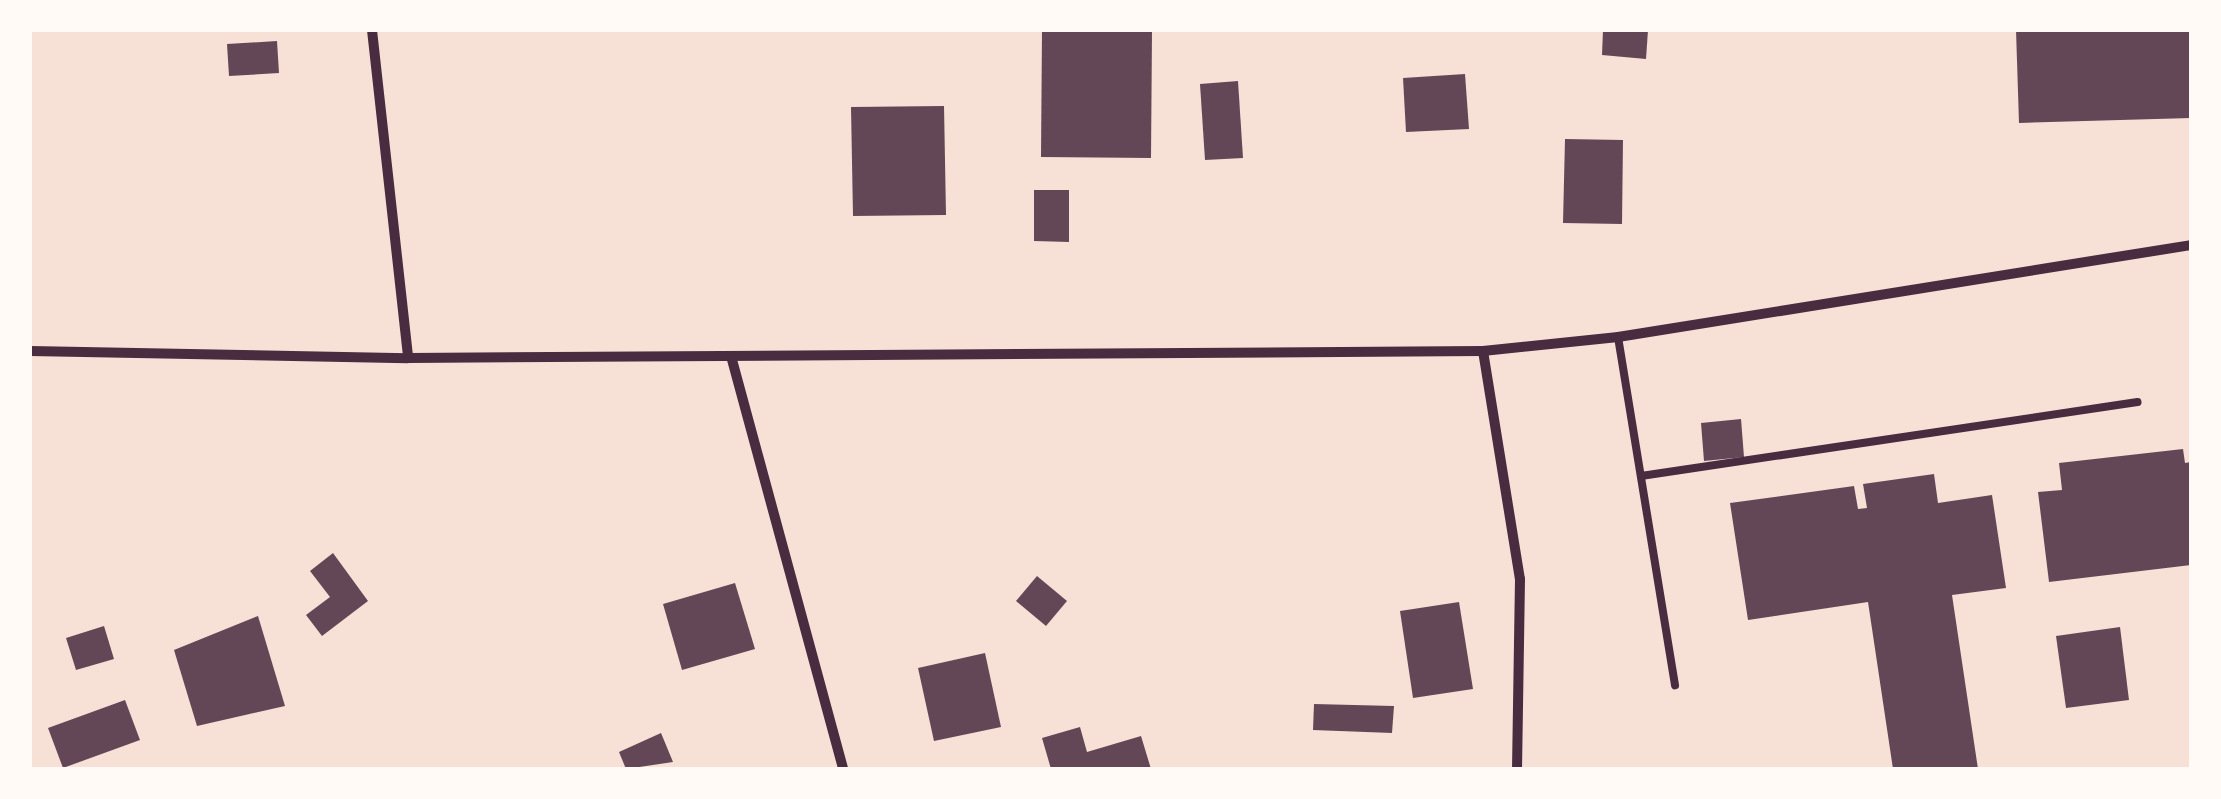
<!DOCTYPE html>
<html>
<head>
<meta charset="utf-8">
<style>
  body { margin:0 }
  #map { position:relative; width:2221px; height:799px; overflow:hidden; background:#f7e1d7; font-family:"Golos Text",sans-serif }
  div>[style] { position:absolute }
  .building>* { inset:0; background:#644757 }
  .service>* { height:8px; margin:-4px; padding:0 4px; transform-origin:4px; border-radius:4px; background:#4a2c40 }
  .minor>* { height:10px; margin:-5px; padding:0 5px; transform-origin:5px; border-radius:5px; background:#4a2c40 }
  span { translate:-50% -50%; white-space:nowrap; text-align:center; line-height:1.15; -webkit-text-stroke:8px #fffaf5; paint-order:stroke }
  .frame { position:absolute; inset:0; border:32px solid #fffaf5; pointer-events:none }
</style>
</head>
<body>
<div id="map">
  <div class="building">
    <div style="clip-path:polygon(1042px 30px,1152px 30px,1151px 158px,1041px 157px)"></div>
    <div style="clip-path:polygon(1603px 30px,1648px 30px,1646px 59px,1602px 55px)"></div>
    <div style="clip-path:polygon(2016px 30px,2191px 30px,2191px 118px,2019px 123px)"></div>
    <div style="clip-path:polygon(277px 41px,279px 73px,229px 76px,227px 44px)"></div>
    <div style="clip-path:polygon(1465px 74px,1469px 129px,1406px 132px,1403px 78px)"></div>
    <div style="clip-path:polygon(1238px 81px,1243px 158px,1205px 160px,1200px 84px)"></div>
    <div style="clip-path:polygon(944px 106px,946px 215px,853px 216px,851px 107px)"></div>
    <div style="clip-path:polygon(1565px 139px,1623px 140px,1622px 224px,1563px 223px)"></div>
    <div style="clip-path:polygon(1034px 190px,1069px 190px,1069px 242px,1034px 241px)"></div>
    <div style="clip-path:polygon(1741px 419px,1744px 457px,1704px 461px,1701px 423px)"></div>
    <div style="clip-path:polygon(2183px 449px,2185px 463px,2191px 462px,2191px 565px,2049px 582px,2038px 492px,2062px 490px,2059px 463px)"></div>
    <div style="clip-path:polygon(1934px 474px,1938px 503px,1992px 495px,2006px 588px,1952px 595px,1978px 769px,1893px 769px,1868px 602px,1748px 620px,1730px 503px,1854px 486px,1858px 509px,1867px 508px,1863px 484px)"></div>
    <div style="clip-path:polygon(333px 553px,368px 601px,322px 636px,306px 615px,330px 597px,310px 571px)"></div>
    <div style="clip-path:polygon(1037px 576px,1067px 601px,1046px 626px,1016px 601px)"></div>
    <div style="clip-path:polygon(735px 583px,755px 649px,682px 670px,663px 604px)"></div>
    <div style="clip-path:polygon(1459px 602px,1473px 689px,1413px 698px,1400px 611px)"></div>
    <div style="clip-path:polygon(258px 616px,285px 706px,197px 726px,174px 650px)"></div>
    <div style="clip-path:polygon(104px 626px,114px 659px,76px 670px,66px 638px)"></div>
    <div style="clip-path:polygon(2120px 627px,2129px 700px,2066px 708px,2056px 636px)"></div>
    <div style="clip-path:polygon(985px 653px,1001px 727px,934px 741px,918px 668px)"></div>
    <div style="clip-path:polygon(125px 700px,140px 740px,63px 768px,48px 728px)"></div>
    <div style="clip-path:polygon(1314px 704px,1394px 706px,1392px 733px,1313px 730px)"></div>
    <div style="clip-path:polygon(1080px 727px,1087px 752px,1141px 736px,1151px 769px,1051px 769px,1042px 738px)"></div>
    <div style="clip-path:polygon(661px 733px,673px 762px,626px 769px,619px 752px)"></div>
  </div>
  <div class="service">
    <div style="left:1618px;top:337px;width:353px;rotate:80.7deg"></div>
    <div style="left:1641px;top:476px;width:502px;rotate:-8.47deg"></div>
  </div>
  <div class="minor">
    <div style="left:372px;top:30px;width:330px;rotate:83.7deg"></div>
    <div style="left:30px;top:351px;width:378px;rotate:1.1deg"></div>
    <div style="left:408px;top:358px;width:1075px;rotate:-0.37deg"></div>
    <div style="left:1483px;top:351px;width:136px;rotate:-5.9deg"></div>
    <div style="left:1618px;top:337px;width:580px;rotate:-9.12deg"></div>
    <div style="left:1483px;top:351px;width:231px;rotate:80.8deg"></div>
    <div style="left:1520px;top:579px;width:190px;rotate:90.9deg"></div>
    <div style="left:731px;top:356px;width:428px;rotate:74.8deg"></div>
  </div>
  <div class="frame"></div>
</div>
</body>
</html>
